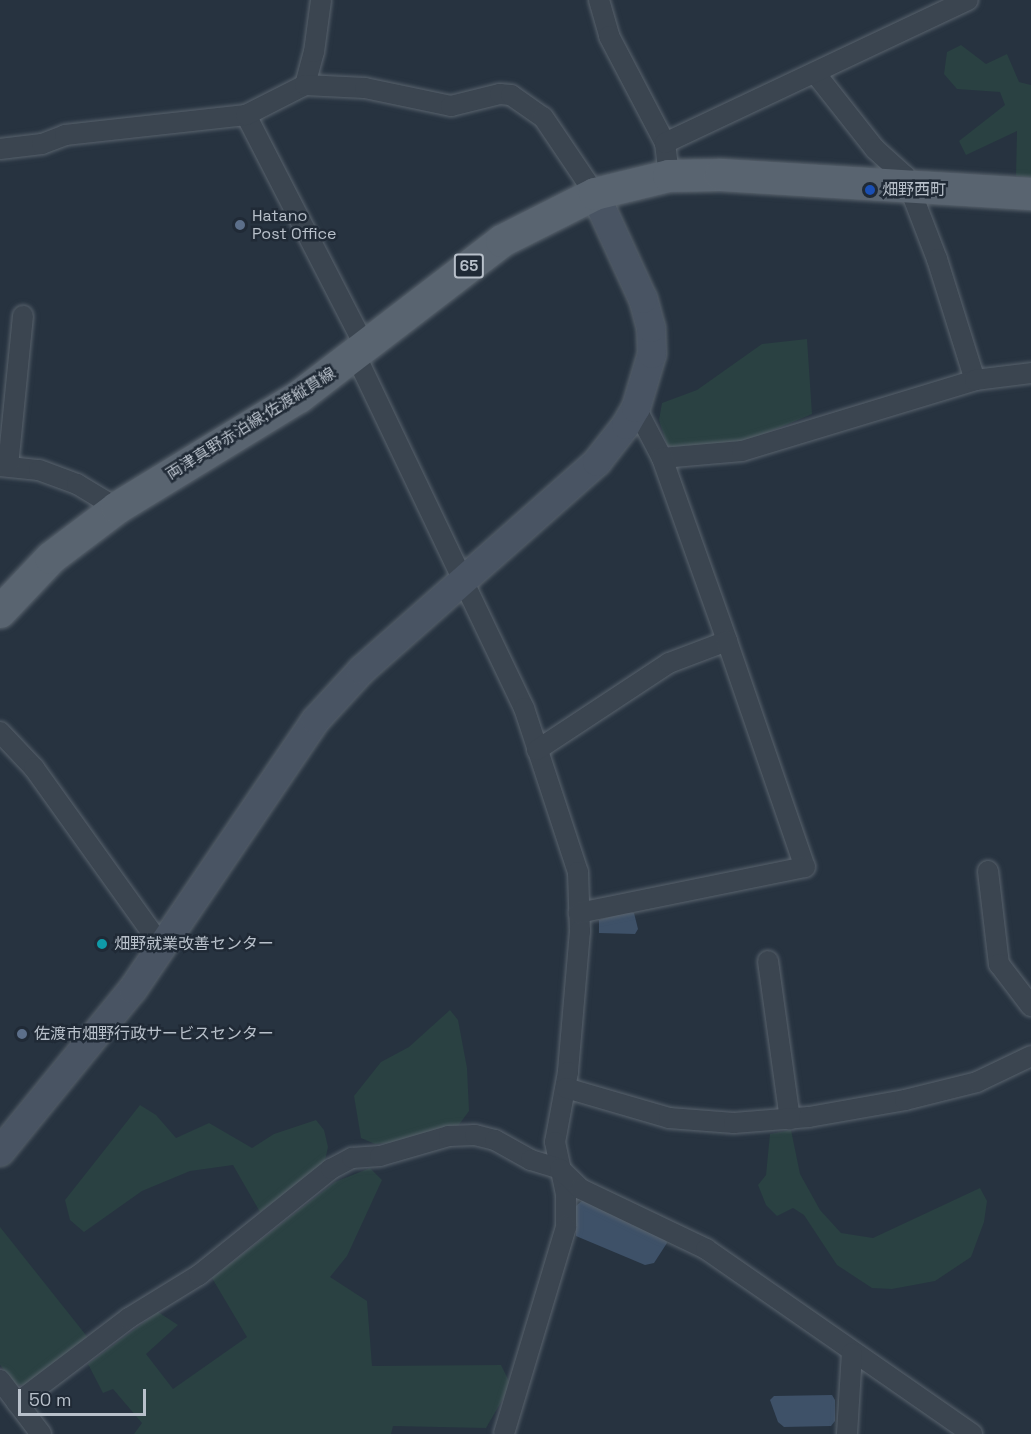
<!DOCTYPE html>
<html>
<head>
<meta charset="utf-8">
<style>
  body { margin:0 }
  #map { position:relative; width:1031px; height:1434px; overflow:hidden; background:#273340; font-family:"Space Grotesk","Noto Sans JP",sans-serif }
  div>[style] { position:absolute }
  .green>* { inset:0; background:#2a4142 }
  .water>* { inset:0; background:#3e5168 }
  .roads { filter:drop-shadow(0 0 2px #59636d) drop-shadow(0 0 2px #59636d) }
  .street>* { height:20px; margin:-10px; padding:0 10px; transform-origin:10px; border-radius:10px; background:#3b4550 }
  .secondary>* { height:28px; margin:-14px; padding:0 14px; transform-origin:14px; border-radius:14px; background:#495463 }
  .primary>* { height:32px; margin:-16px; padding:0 16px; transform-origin:16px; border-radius:16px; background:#596470 }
  .dots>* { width:16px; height:16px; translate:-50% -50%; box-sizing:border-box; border:3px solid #202a36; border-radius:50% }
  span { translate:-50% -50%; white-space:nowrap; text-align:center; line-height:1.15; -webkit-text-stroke:5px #202a36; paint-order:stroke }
  .shield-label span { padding:2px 4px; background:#202a36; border:2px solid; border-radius:4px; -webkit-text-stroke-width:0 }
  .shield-label { font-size:15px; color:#b8c0ca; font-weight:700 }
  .poi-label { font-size:16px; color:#b8c0ca }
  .left { translate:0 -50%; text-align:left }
  .street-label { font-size:16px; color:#b8c0ca }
  .scale { position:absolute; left:18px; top:1389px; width:128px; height:27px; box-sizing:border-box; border:3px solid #b8c0ca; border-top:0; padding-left:8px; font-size:18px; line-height:21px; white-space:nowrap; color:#b8c0ca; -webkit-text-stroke:4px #202a36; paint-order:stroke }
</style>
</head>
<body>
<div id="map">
  <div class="green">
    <div style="clip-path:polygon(961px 45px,986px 64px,1007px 54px,1019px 82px,1031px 85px,1031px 178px,1016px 176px,1017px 131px,966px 155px,959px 141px,1005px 105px,1000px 92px,957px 89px,944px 74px,947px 52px)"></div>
    <div style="clip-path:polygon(807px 339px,812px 414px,742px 443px,682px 450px,667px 445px,659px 420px,662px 403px,697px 390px,762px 344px)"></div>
    <div style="clip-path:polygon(450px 1010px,458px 1020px,467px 1068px,469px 1111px,458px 1126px,397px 1142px,375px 1144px,361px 1138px,354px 1096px,381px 1062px,409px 1047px)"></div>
    <div style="clip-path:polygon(140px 1105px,156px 1115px,176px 1138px,209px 1123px,252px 1148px,274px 1134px,316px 1120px,324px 1130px,328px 1147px,324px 1165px,260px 1212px,233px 1165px,190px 1171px,142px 1191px,84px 1232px,70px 1220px,65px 1200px)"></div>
    <div style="clip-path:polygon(791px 1130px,800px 1174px,820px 1210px,841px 1233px,873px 1238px,980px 1188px,987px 1201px,984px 1222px,971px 1257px,935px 1281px,892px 1289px,872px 1288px,837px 1265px,804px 1215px,793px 1208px,777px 1216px,766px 1205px,758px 1185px,766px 1175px,770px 1134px)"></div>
    <div style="clip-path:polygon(370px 1168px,382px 1180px,347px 1256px,330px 1277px,367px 1301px,372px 1366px,501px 1365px,511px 1385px,486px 1428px,393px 1426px,391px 1434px,134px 1434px,142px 1423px,113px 1389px,103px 1393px,88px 1364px,158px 1312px,178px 1325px,146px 1354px,173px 1389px,247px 1337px,212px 1278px,335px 1182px)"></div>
    <div style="clip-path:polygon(0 1227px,89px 1339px,27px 1385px,16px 1385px,0 1365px)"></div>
  </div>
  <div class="water">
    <div style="clip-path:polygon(628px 912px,634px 913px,638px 929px,635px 934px,599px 933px,599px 920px)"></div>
    <div style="clip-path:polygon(585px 1198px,665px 1238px,667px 1243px,654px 1263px,645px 1265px,576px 1236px,576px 1206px)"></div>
    <div style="clip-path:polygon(832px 1395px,835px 1400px,835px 1421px,831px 1426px,784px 1427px,778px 1422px,770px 1400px,774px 1396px)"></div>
  </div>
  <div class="roads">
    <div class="street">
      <div style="left:599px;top:0;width:37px;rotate:74deg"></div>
      <div style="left:609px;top:36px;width:121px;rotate:62.4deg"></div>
      <div style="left:665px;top:143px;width:33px;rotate:83deg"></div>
      <div style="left:815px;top:73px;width:97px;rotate:51.7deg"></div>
      <div style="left:875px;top:149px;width:40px;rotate:42deg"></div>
      <div style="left:905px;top:176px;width:89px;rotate:68.9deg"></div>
      <div style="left:937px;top:259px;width:127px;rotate:72.6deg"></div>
      <div style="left:305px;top:85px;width:34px;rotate:-75deg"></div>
      <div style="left:314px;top:52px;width:52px;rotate:-82.3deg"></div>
      <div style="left:246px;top:115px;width:261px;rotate:62.8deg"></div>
      <div style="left:665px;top:143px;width:335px;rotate:-25.3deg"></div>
      <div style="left:0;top:149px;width:42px;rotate:-6.8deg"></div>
      <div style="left:42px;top:144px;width:25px;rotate:-21deg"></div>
      <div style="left:65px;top:135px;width:182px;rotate:-6.3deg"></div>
      <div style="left:246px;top:115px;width:66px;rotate:-27deg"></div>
      <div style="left:305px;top:85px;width:60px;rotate:2.9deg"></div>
      <div style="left:365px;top:88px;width:88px;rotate:11.8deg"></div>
      <div style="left:451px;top:106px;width:50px;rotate:-13.8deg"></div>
      <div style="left:500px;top:94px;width:11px;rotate:5deg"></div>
      <div style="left:511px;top:95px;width:39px;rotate:35deg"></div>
      <div style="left:543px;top:117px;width:93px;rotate:56deg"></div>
      <div style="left:356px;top:356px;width:390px;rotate:64.5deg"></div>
      <div style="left:524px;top:708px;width:173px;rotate:71.8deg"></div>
      <div style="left:578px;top:872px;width:59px;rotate:88.1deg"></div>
      <div style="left:580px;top:931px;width:142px;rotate:94.9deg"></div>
      <div style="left:568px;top:1072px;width:71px;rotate:100.5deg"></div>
      <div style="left:555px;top:1142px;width:53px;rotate:78.1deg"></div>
      <div style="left:566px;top:1194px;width:33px;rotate:90deg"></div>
      <div style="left:566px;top:1227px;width:216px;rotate:106.7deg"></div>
      <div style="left:636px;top:408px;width:56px;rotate:62.5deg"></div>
      <div style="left:662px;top:458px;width:80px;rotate:-5deg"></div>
      <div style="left:742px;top:451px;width:244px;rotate:-16.9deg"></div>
      <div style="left:975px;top:380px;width:56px;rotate:-7.1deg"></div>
      <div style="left:662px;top:458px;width:194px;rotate:70.4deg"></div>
      <div style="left:0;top:466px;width:39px;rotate:6deg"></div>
      <div style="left:39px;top:470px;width:40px;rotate:20.2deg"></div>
      <div style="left:77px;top:484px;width:47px;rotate:31deg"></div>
      <div style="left:8px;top:466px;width:151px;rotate:-84.3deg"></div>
      <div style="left:0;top:732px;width:50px;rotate:46.6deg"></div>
      <div style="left:34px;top:768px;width:220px;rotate:54.4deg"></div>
      <div style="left:537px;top:750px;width:158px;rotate:-33.4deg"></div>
      <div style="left:669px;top:663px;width:62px;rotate:-20.8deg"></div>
      <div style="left:727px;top:641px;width:239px;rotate:71deg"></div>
      <div style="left:805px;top:867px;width:231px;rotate:168.5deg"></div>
      <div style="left:988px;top:871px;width:94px;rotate:83.3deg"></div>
      <div style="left:999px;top:964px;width:53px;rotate:52.7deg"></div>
      <div style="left:768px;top:961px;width:160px;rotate:82.1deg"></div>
      <div style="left:566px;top:1088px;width:107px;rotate:16.2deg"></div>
      <div style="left:669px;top:1118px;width:65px;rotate:4.4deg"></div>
      <div style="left:734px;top:1123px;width:75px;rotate:-4.6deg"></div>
      <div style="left:809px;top:1117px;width:97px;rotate:-10deg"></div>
      <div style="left:905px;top:1100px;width:74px;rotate:-14deg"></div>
      <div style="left:977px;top:1082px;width:60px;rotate:-25.7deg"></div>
      <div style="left:0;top:1380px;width:68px;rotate:52.8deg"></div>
      <div style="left:17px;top:1403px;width:141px;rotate:-37.2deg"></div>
      <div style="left:129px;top:1318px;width:82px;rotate:-31.6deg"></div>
      <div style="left:199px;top:1275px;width:169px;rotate:-38.8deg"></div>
      <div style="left:331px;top:1169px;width:24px;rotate:-28deg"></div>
      <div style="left:352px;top:1158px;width:28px;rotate:-4deg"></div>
      <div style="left:380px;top:1156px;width:72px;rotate:-16.2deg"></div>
      <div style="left:449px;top:1136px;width:26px;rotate:-2deg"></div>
      <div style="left:475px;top:1135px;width:21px;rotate:14deg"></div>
      <div style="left:495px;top:1140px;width:41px;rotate:29.1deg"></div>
      <div style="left:531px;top:1160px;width:30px;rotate:17deg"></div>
      <div style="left:560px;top:1169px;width:29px;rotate:44deg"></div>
      <div style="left:581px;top:1189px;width:139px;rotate:25.6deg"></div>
      <div style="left:706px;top:1249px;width:324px;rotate:34.8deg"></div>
      <div style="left:847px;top:1434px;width:81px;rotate:-86.5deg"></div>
    </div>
    <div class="secondary">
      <div style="left:0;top:1152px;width:210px;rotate:-50.8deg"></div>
      <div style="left:133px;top:989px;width:325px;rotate:-55.8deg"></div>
      <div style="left:316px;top:720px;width:68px;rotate:-47.4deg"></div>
      <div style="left:362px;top:670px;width:314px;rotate:-41.5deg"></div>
      <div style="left:597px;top:462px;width:47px;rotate:-51.9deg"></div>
      <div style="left:626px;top:425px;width:20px;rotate:-60deg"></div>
      <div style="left:636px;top:408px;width:56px;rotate:-73.5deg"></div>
      <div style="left:652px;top:354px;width:26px;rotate:-92deg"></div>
      <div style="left:651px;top:328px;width:30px;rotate:-105deg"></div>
      <div style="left:643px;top:299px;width:115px;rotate:-114.6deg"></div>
    </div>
    <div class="primary">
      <div style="left:0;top:612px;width:74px;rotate:-46.6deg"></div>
      <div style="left:51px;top:558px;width:83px;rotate:-37.1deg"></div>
      <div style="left:117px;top:508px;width:213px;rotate:-31.4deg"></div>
      <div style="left:299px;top:397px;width:256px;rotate:-37.5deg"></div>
      <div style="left:502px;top:241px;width:104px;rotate:-26.8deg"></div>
      <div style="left:595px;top:194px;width:76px;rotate:-13.7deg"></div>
      <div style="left:669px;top:176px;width:52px;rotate:-1.1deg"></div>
      <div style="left:721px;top:175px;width:311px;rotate:3.5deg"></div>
    </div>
  </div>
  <div class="dots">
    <div style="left:870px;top:190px;background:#1a4fb4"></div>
    <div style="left:240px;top:225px;background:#5c6f8a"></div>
    <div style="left:102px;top:944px;background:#0f9aa8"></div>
    <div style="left:22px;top:1034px;background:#5c6f8a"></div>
  </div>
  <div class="shield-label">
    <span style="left:469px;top:266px">65</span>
  </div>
  <div class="poi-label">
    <span class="left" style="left:882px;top:190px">畑野西町</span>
    <span class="left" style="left:252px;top:225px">Hatano<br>Post Office</span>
    <span class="left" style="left:114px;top:944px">畑野就業改善センター</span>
    <span class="left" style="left:34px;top:1034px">佐渡市畑野行政サービスセンター</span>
  </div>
  <div class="street-label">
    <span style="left:251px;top:424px;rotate:-32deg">両津真野赤泊線;佐渡縦貫線</span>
  </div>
  <div class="scale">50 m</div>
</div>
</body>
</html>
